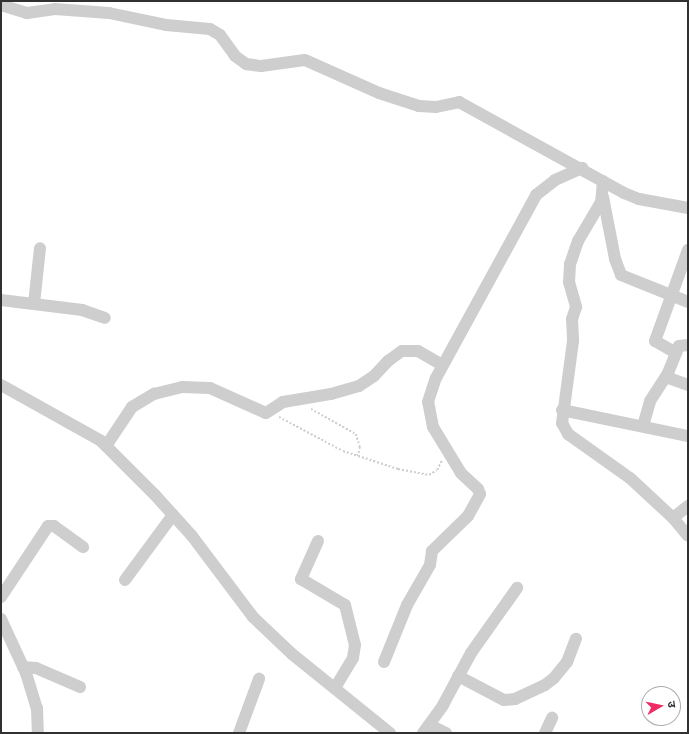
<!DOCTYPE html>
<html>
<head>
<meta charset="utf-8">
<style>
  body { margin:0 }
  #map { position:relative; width:689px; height:734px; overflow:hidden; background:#fff; font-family:"Noto Sans","Noto Sans Devanagari",sans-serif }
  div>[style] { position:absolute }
  .path>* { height:1.5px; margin-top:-0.75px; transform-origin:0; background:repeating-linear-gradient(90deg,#cecece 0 2px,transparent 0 4px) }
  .minor>* { height:12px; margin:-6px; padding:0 6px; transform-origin:6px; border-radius:6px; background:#cecece }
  span { translate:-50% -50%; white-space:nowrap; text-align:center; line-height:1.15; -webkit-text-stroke:4px #fff; paint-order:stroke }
  .frame { position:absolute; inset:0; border:2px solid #313131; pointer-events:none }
  .north { position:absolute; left:641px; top:686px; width:40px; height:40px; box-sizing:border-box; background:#fff; border:1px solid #adadad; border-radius:50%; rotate:81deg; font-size:11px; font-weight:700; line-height:16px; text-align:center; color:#313131 }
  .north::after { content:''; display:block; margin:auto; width:14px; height:18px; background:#f02c65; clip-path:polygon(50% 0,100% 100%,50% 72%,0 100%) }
</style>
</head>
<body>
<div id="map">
  <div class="path">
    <div style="left:311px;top:409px;width:51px;rotate:29.1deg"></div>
    <div style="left:356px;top:434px;width:14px;rotate:73deg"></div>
    <div style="left:360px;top:447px;width:10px;rotate:101deg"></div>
    <div style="left:279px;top:417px;width:72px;rotate:28deg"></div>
    <div style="left:343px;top:451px;width:58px;rotate:18.1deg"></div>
    <div style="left:398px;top:469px;width:32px;rotate:11deg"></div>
    <div style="left:429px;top:475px;width:9px;rotate:-32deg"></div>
    <div style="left:437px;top:470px;width:11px;rotate:-63deg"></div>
  </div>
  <div class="minor">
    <div style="left:1px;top:5px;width:27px;rotate:17deg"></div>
    <div style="left:27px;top:13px;width:28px;rotate:-8deg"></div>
    <div style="left:55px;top:9px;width:54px;rotate:4.2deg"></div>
    <div style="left:109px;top:13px;width:58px;rotate:11.9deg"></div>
    <div style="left:166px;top:25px;width:44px;rotate:5.2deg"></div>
    <div style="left:210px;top:29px;width:12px;rotate:31deg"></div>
    <div style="left:220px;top:35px;width:26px;rotate:54deg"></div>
    <div style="left:235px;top:56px;width:14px;rotate:36deg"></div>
    <div style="left:246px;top:64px;width:15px;rotate:8deg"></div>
    <div style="left:261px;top:66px;width:44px;rotate:-7.8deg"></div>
    <div style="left:305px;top:60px;width:81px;rotate:24deg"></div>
    <div style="left:379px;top:93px;width:42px;rotate:18deg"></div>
    <div style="left:419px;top:106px;width:17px;rotate:3deg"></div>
    <div style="left:436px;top:107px;width:24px;rotate:-12deg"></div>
    <div style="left:459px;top:102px;width:188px;rotate:28.9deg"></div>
    <div style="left:624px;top:193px;width:16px;rotate:22deg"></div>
    <div style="left:639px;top:199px;width:50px;rotate:10.4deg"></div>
    <div style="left:603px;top:181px;width:21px;rotate:95deg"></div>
    <div style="left:601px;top:202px;width:45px;rotate:120.5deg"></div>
    <div style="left:578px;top:241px;width:24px;rotate:109deg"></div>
    <div style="left:570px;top:264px;width:18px;rotate:93deg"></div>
    <div style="left:569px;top:282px;width:26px;rotate:74deg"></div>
    <div style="left:576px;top:307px;width:13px;rotate:108deg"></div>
    <div style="left:572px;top:319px;width:22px;rotate:87deg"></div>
    <div style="left:573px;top:341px;width:83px;rotate:97.6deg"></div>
    <div style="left:562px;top:423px;width:13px;rotate:61deg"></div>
    <div style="left:568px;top:434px;width:76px;rotate:35.4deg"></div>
    <div style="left:630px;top:478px;width:59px;rotate:42.9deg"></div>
    <div style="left:673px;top:518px;width:23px;rotate:50deg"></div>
    <div style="left:603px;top:197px;width:63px;rotate:79deg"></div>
    <div style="left:615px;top:259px;width:17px;rotate:69deg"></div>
    <div style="left:621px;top:275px;width:72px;rotate:21.9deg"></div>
    <div style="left:1px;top:300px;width:82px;rotate:7deg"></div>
    <div style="left:82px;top:310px;width:24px;rotate:19deg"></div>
    <div style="left:34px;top:304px;width:56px;rotate:-83.9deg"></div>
    <div style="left:676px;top:353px;width:24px;rotate:-150deg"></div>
    <div style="left:655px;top:341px;width:97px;rotate:-70.1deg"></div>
    <div style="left:666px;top:377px;width:23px;rotate:20deg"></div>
    <div style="left:1px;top:385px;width:115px;rotate:29.2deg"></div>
    <div style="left:101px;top:441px;width:76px;rotate:45deg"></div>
    <div style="left:155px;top:495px;width:55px;rotate:47.9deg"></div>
    <div style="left:192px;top:536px;width:101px;rotate:53deg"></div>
    <div style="left:253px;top:617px;width:54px;rotate:43.5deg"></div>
    <div style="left:292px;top:654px;width:126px;rotate:38.9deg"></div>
    <div style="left:562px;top:410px;width:129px;rotate:11.7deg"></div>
    <div style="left:643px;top:426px;width:26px;rotate:-74deg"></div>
    <div style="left:650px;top:401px;width:33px;rotate:-57deg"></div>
    <div style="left:668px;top:373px;width:29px;rotate:-68deg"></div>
    <div style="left:679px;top:346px;width:9px;rotate:-6deg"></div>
    <div style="left:106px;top:446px;width:47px;rotate:-56.3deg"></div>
    <div style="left:132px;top:407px;width:26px;rotate:-31deg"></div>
    <div style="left:154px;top:394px;width:29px;rotate:-14deg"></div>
    <div style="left:182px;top:387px;width:28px;rotate:2deg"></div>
    <div style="left:210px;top:388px;width:61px;rotate:24.1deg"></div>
    <div style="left:266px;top:413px;width:20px;rotate:-33deg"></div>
    <div style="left:283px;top:402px;width:49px;rotate:-9.5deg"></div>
    <div style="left:331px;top:394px;width:29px;rotate:-16deg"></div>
    <div style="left:359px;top:386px;width:18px;rotate:-34deg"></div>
    <div style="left:374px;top:376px;width:21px;rotate:-47deg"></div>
    <div style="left:388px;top:361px;width:17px;rotate:-36deg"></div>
    <div style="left:402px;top:351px;width:16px"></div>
    <div style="left:418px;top:351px;width:28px;rotate:30deg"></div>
    <div style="left:673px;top:518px;width:19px;rotate:-39deg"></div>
    <div style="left:318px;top:541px;width:42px;rotate:114.1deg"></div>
    <div style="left:301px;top:579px;width:51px;rotate:30.6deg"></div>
    <div style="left:345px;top:605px;width:41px;rotate:76deg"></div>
    <div style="left:355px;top:645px;width:13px;rotate:99deg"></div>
    <div style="left:353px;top:658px;width:35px;rotate:121deg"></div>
    <div style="left:125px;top:580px;width:81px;rotate:-53.6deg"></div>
    <div style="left:1px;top:597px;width:85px;rotate:-56.5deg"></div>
    <div style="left:48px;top:526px;width:6px"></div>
    <div style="left:54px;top:526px;width:36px;rotate:36deg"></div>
    <div style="left:1px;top:619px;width:60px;rotate:65.2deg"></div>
    <div style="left:26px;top:673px;width:37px;rotate:73deg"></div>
    <div style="left:37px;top:708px;width:25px;rotate:88deg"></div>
    <div style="left:384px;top:662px;width:61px;rotate:-68deg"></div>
    <div style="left:407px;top:605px;width:46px;rotate:-60.1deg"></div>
    <div style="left:430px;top:565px;width:14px;rotate:-82deg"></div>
    <div style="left:432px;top:551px;width:50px;rotate:-44.2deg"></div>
    <div style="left:468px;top:516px;width:25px;rotate:-61deg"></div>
    <div style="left:480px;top:494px;width:5px;rotate:-112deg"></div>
    <div style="left:478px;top:489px;width:23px;rotate:-137deg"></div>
    <div style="left:461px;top:473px;width:54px;rotate:-121.3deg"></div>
    <div style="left:433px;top:427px;width:25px;rotate:-101deg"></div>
    <div style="left:428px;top:402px;width:25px;rotate:-72deg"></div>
    <div style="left:436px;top:378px;width:209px;rotate:-61.3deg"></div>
    <div style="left:536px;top:195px;width:24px;rotate:-38deg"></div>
    <div style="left:555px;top:180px;width:30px;rotate:-24deg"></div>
    <div style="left:23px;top:667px;width:13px;rotate:4deg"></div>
    <div style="left:36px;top:668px;width:48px;rotate:23.4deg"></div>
    <div style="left:458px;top:676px;width:52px;rotate:27.6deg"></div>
    <div style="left:504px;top:700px;width:11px;rotate:-5deg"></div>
    <div style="left:515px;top:699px;width:33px;rotate:-25deg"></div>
    <div style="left:545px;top:685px;width:11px;rotate:-38deg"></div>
    <div style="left:554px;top:678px;width:21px;rotate:-51deg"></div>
    <div style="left:567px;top:662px;width:25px;rotate:-69deg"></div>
    <div style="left:430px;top:725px;width:18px;rotate:27deg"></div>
    <div style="left:239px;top:733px;width:58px;rotate:-69.7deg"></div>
    <div style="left:423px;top:733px;width:34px;rotate:-54deg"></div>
    <div style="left:443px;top:705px;width:59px;rotate:-61.7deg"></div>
    <div style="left:471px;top:653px;width:80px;rotate:-54.7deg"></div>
    <div style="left:545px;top:733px;width:17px;rotate:-65deg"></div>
  </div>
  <div class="frame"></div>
  <div class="north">उ</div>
</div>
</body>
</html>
